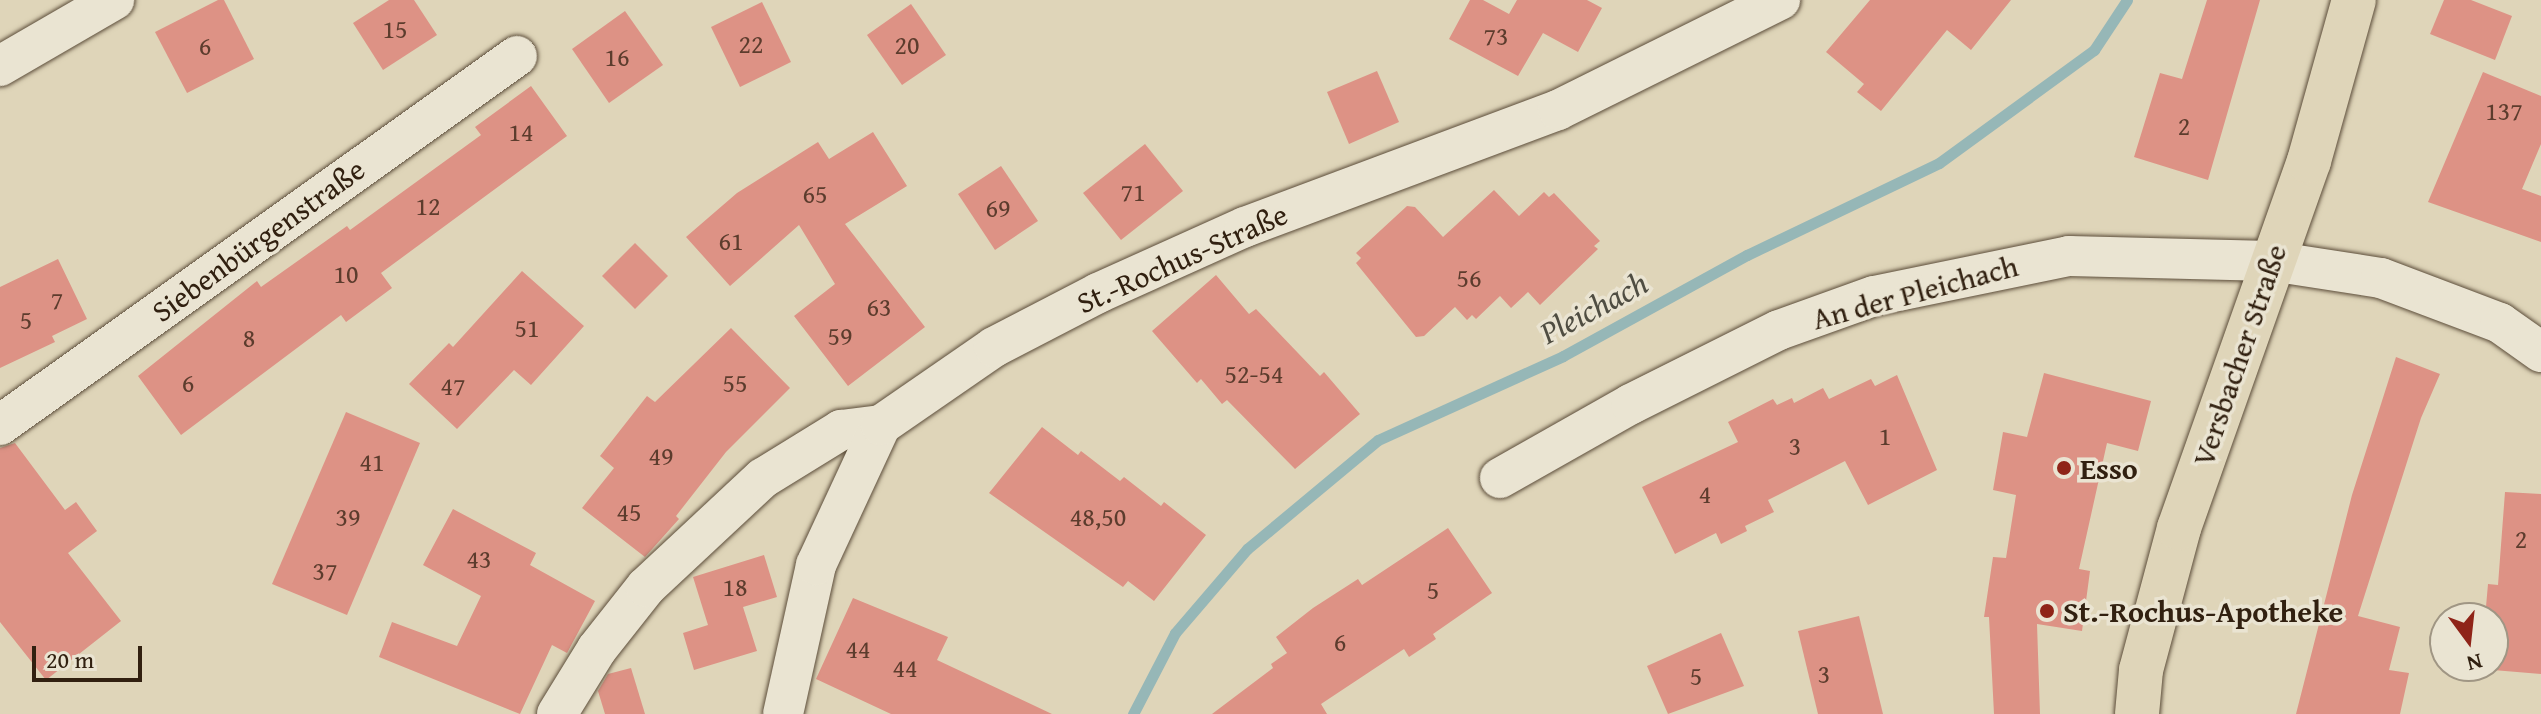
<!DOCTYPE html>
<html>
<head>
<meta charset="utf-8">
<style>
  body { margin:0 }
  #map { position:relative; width:2541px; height:714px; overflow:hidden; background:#dfd5b9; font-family:"Gentium Book Plus",serif }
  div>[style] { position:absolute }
  .stream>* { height:11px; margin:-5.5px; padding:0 5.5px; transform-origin:5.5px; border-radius:5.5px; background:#96b7b7 }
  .building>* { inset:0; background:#dd9285 }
  .roads { filter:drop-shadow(0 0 2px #5c4d3a) drop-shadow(0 0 2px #5c4d3a) }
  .minor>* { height:40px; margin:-20px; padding:0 20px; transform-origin:20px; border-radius:20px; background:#eae4d2 }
  .major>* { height:44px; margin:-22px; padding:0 22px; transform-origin:22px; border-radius:22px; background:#dfd5b9 }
  .dots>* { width:22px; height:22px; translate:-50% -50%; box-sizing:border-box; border:4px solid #eae4d2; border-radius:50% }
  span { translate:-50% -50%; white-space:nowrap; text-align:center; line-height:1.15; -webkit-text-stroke:7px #eae4d2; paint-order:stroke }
  .number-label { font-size:26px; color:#5c3c2d }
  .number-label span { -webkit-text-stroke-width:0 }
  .street-label { font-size:30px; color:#312010 }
  .poi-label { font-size:30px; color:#312010; font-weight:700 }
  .left { translate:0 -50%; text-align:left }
  .water-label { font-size:32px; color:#4f4d42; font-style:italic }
  .north { position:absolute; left:2429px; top:602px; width:80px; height:80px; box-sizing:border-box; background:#eae4d2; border:2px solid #a09684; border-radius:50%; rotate:165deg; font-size:22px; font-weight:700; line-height:32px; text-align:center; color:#312010 }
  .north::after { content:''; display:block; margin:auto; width:28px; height:36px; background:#8f2418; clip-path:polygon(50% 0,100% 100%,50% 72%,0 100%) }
  .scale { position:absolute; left:32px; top:646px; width:110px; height:36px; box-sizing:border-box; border:4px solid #312010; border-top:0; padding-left:10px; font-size:24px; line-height:28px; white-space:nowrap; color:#312010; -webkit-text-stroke:6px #eae4d2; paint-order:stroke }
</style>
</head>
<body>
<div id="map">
  <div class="stream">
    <div style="left:1133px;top:714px;width:91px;rotate:-62.6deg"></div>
    <div style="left:1175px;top:633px;width:111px;rotate:-49.4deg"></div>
    <div style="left:1247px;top:549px;width:170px;rotate:-39.8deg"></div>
    <div style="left:1378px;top:440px;width:203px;rotate:-24.4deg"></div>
    <div style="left:1563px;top:356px;width:210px;rotate:-28.8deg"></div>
    <div style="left:1747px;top:255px;width:213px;rotate:-25.6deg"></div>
    <div style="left:1939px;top:163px;width:192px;rotate:-36.1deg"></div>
    <div style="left:2094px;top:50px;width:60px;rotate:-56.6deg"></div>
  </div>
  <div class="building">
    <div style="clip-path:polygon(218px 0,224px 0,254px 59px,187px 93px,155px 32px)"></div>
    <div style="clip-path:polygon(389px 0,414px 0,437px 35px,383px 70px,353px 23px)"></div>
    <div style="clip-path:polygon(1470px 0,1483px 0,1509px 14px,1517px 0,1587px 0,1602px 8px,1578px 52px,1543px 33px,1518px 76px,1449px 39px)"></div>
    <div style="clip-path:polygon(1870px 0,2011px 0,1971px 50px,1947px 30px,1881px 111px,1857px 92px,1864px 84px,1826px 52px)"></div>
    <div style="clip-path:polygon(2207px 0,2260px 0,2208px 180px,2134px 157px,2160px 73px,2182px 79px)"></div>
    <div style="clip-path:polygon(2444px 0,2471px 0,2512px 16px,2495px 60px,2430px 34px)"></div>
    <div style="clip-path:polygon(762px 2px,791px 62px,740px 87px,711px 27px)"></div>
    <div style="clip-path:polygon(911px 4px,946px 55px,902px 85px,867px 35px)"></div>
    <div style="clip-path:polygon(625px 11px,663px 65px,609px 103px,572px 49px)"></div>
    <div style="clip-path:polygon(1377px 71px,1399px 122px,1349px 144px,1327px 92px)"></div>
    <div style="clip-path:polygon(2483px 72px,2541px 96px,2541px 144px,2522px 189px,2541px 196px,2541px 242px,2428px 202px)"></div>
    <div style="clip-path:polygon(531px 86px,567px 136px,381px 273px,392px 288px,346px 322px,341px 315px,181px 435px,138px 376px,257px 281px,261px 287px,347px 226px,350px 230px,481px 135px,475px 127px)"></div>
    <div style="clip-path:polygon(873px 132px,907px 186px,845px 224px,925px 327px,848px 386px,794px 316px,835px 284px,799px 225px,730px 286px,686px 237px,737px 193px,818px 142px,829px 159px)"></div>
    <div style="clip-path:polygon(1145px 144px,1183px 191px,1121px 240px,1083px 193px)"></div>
    <div style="clip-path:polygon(1001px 166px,1038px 221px,995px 250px,958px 194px)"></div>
    <div style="clip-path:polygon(1494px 190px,1519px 216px,1544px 192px,1549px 197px,1554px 193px,1600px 241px,1594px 246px,1598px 249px,1540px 305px,1528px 292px,1511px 308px,1500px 296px,1476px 319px,1472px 315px,1467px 320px,1455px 307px,1424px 336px,1416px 337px,1356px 263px,1361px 258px,1356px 253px,1407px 206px,1415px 207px,1443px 237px)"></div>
    <div style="clip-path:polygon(635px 243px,668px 276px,635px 309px,602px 276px)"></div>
    <div style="clip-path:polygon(58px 259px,87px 319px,52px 336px,55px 342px,0 368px,0 287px)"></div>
    <div style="clip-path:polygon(522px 271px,584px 326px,531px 385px,514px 370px,457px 429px,409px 384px,449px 343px,453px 347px)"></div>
    <div style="clip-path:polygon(1216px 275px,1249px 314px,1256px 309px,1320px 376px,1324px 372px,1360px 414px,1295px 469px,1227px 400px,1222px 404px,1201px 379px,1197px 383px,1152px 331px)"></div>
    <div style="clip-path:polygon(731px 328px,790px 388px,726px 452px,676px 516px,679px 519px,645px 557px,582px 508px,614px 468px,600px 456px,647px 396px,655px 402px)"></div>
    <div style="clip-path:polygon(2396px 357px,2440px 374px,2421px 418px,2358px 616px,2400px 627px,2389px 670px,2409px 673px,2400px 714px,2296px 714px,2352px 495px)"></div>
    <div style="clip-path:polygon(2044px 373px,2151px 401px,2138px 451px,2107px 443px,2079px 569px,2090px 571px,2082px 631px,2037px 624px,2040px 714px,1994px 714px,1989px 617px,1984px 617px,1993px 557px,2006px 558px,2016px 495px,1993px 490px,2003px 432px,2027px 437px)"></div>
    <div style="clip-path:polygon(1897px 375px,1937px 470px,1868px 505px,1845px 461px,1768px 500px,1774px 512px,1745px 526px,1747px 531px,1721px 544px,1716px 533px,1675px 554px,1642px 487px,1738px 442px,1728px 422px,1773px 399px,1777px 405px,1792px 398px,1794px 403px,1823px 388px,1829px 399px,1871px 379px,1875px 386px)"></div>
    <div style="clip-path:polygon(346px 412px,420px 443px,347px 615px,272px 584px)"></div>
    <div style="clip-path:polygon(1042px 427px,1078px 455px,1081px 451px,1120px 481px,1124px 477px,1161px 506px,1164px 502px,1206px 535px,1154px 601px,1128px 581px,1123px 587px,989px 493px)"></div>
    <div style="clip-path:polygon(15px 443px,65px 510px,76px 502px,97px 531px,68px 553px,121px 621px,46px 680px,0 622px,0 448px)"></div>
    <div style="clip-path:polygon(2505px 492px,2541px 494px,2541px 674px,2481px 669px,2493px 666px,2493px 618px,2485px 618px,2488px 584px,2498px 585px)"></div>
    <div style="clip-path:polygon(453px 509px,536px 553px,530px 565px,595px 601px,567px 653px,552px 645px,520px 714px,379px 657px,392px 622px,457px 646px,481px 596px,423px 565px)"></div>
    <div style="clip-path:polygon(1448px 528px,1492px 593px,1433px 634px,1436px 639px,1409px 657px,1404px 649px,1321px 704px,1327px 714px,1212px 714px,1273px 668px,1271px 664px,1287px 653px,1276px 637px,1313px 608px,1358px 579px,1362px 585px)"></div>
    <div style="clip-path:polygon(764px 555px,777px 597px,743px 607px,757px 651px,694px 670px,683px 633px,708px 625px,693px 577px)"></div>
    <div style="clip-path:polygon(853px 598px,948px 637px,937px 660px,1052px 714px,891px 714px,816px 679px)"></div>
    <div style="clip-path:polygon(1859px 616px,1883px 714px,1818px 714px,1798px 631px)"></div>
    <div style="clip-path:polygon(1721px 633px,1744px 686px,1668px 714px,1647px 666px)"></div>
    <div style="clip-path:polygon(631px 668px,645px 714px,605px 714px,598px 691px,608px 674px)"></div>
  </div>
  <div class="roads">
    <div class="minor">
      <div style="left:0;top:66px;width:132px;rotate:-30.1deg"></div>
      <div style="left:0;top:425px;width:635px;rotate:-35.52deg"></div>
      <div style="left:1500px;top:478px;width:150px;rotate:-29.5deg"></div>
      <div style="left:1631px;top:404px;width:165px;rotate:-26.6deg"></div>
      <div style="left:1779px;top:330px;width:101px;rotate:-19.7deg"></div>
      <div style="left:1874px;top:296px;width:199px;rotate:-11.6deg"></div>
      <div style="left:2069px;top:256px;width:202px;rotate:1.4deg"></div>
      <div style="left:2271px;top:261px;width:111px;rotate:8.8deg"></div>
      <div style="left:2381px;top:278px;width:127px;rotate:20.7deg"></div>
      <div style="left:2500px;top:323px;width:50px;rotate:35.3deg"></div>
      <div style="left:557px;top:714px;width:76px;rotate:-58.4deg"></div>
      <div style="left:597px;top:649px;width:79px;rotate:-51.7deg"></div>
      <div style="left:646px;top:587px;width:160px;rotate:-43deg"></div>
      <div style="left:763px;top:478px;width:92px;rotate:-31.6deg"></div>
      <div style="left:841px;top:430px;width:40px;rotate:-7.1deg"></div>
      <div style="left:783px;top:714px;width:153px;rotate:-77.5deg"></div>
      <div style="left:816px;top:565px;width:154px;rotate:-65.1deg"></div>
      <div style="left:881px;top:425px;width:137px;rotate:-34.6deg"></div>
      <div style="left:994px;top:347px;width:117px;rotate:-27.4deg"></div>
      <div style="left:1098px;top:293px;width:161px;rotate:-24.2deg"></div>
      <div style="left:1245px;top:227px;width:334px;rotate:-20.5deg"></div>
      <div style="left:1558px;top:110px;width:248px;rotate:-26.4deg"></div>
    </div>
    <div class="major">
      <div style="left:2137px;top:714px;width:44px;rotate:-84.8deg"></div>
      <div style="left:2141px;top:670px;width:147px;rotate:-75deg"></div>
      <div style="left:2179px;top:528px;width:389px;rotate:-70.5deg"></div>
      <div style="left:2309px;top:161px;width:167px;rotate:-74.4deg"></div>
    </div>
  </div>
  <div class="dots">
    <div style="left:2064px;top:468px;background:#8f2418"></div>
    <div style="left:2047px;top:611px;background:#8f2418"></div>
  </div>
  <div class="number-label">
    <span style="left:395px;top:29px">15</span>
    <span style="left:1496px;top:36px">73</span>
    <span style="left:751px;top:44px">22</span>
    <span style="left:907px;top:45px">20</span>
    <span style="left:205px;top:46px">6</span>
    <span style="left:617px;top:57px">16</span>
    <span style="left:2504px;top:111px">137</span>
    <span style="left:2184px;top:126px">2</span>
    <span style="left:521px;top:132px">14</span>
    <span style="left:1133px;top:192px">71</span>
    <span style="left:815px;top:194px">65</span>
    <span style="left:428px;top:206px">12</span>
    <span style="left:998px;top:208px">69</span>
    <span style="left:731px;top:241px">61</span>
    <span style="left:346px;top:274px">10</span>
    <span style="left:1469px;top:278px">56</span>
    <span style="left:57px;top:300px">7</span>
    <span style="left:879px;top:307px">63</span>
    <span style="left:26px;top:320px">5</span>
    <span style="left:527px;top:328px">51</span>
    <span style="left:840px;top:336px">59</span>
    <span style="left:249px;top:338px">8</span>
    <span style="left:1254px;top:374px">52-54</span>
    <span style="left:188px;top:383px">6</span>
    <span style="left:735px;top:383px">55</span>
    <span style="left:453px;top:386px">47</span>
    <span style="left:1885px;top:436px">1</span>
    <span style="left:1795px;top:446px">3</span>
    <span style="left:661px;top:456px">49</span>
    <span style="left:372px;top:462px">41</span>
    <span style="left:1705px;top:494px">4</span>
    <span style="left:629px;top:512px">45</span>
    <span style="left:348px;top:517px">39</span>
    <span style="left:1098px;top:517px">48,50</span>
    <span style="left:2521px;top:539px">2</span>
    <span style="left:479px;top:559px">43</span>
    <span style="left:325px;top:571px">37</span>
    <span style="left:735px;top:587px">18</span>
    <span style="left:1433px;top:590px">5</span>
    <span style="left:1340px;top:642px">6</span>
    <span style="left:858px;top:649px">44</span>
    <span style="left:905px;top:668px">44</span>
    <span style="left:1824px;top:674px">3</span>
    <span style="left:1696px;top:676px">5</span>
  </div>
  <div class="street-label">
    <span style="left:258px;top:240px;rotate:-36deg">Siebenbürgenstraße</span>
    <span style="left:1182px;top:258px;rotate:-24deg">St.-Rochus-Straße</span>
    <span style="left:1915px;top:292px;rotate:-15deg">An der Pleichach</span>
    <span style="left:2239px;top:355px;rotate:-71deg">Versbacher Straße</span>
  </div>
  <div class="poi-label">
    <span class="left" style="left:2080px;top:468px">Esso</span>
    <span class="left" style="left:2063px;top:611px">St.-Rochus-Apotheke</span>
  </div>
  <div class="water-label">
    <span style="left:1594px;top:308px;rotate:-28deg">Pleichach</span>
  </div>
  <div class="north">N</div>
  <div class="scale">20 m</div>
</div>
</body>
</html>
